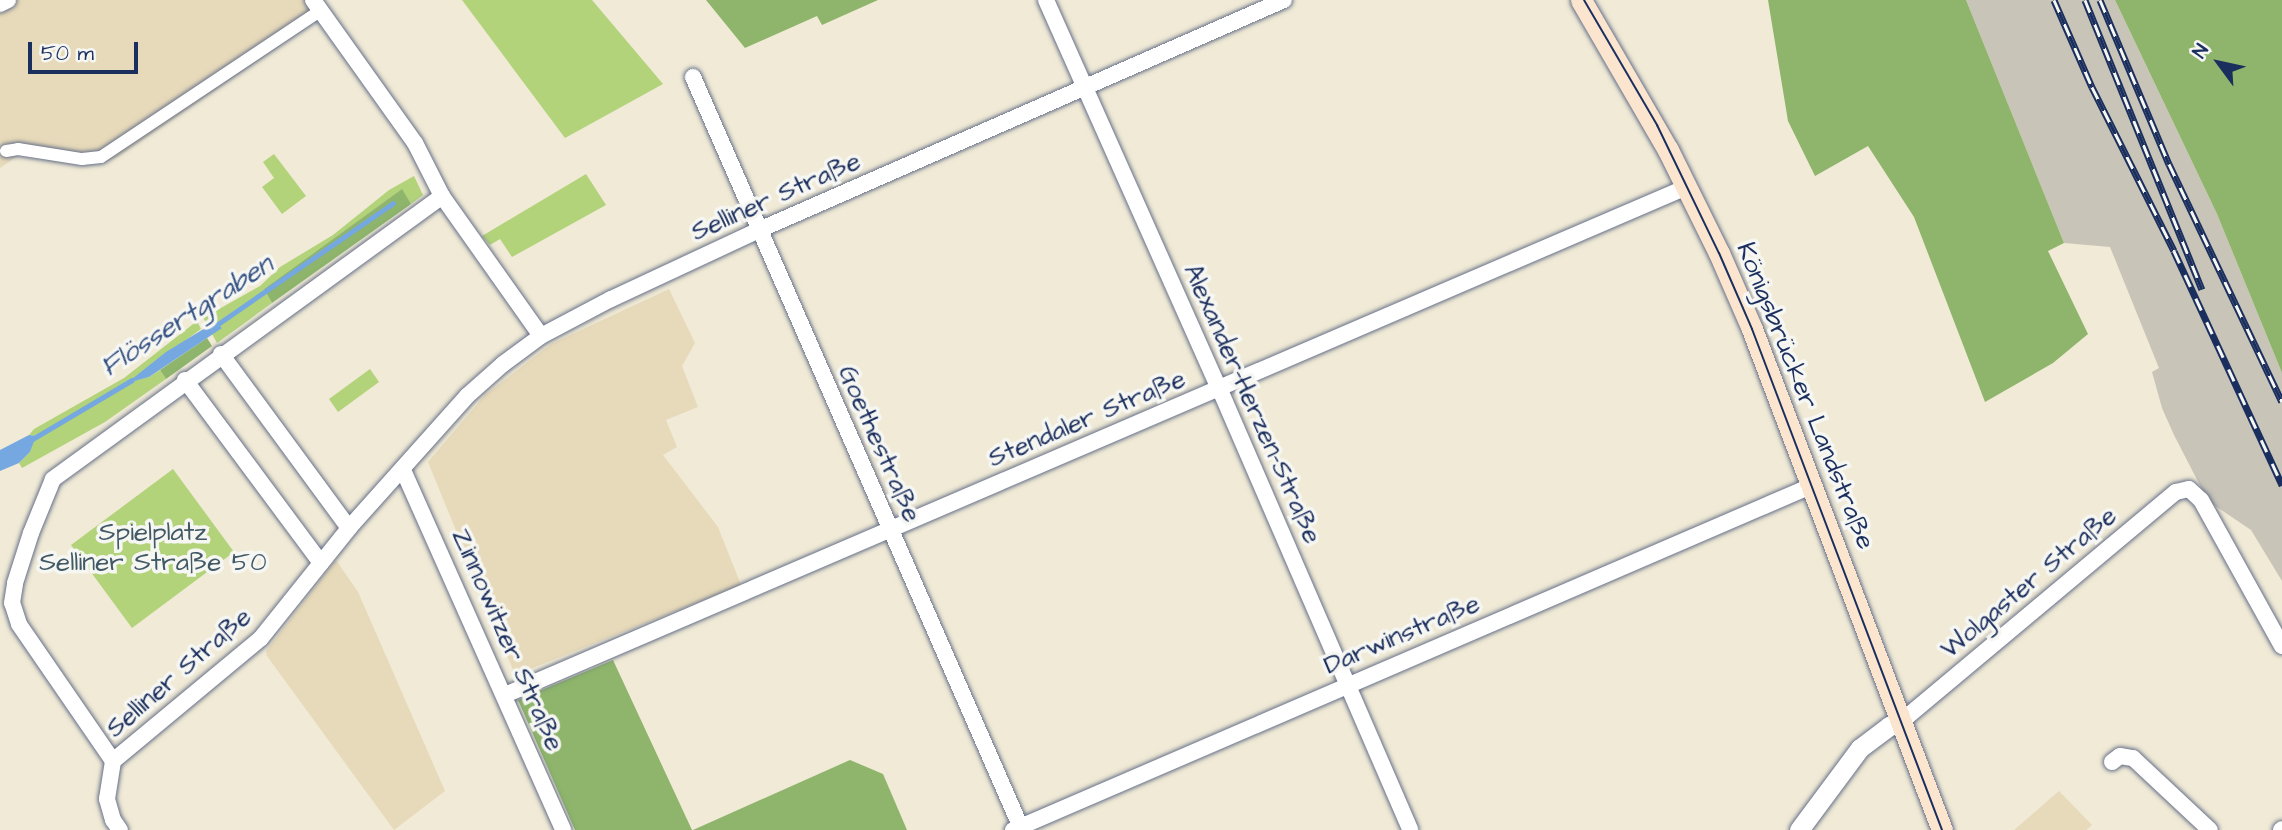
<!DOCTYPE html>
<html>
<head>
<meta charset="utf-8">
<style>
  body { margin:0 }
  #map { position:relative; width:2282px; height:830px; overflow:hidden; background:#f0ead6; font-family:"Architects Daughter",sans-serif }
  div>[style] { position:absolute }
  .built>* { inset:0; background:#e7daba }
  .industrial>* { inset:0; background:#c8c4b8 }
  .green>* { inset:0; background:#b3d37b }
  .forest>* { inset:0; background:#8eb56b }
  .water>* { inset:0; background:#75a7e0 }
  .stream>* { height:4.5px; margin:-2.25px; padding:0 2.25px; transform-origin:2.25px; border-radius:2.25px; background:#75a7e0 }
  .roads { filter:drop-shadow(0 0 2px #667088) drop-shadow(0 0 2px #667088) }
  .pedestrian>* { height:12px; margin:-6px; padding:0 6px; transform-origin:6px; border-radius:6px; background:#fff }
  .minor>* { height:16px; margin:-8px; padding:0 8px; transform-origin:8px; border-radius:8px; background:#fff }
  .tertiary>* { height:19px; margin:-9.5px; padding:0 9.5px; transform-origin:9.5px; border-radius:9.5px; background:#fff }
  .secondary>* { height:21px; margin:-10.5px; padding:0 10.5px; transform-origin:10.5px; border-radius:10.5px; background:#fbe5cf }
  .tram>* { height:2px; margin:-1px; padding:0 1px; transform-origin:1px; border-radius:1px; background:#1b2f5e }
  .rail>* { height:7px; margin-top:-3.5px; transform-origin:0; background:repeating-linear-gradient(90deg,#f6f6f2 0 13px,#1b2f5e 0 26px); box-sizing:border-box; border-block:2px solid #1b2f5e }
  span { translate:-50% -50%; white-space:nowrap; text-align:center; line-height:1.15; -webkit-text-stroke:7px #f6f6f2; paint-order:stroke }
  .street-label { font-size:26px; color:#1b2f5e }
  .park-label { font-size:26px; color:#415865 }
  .water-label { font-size:28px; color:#365385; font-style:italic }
  .north { position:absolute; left:2184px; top:28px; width:70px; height:70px; -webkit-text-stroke:5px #f6f6f2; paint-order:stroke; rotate:303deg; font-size:19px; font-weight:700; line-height:28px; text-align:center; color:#1b2f5e }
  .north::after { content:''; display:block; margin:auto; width:24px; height:32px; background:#1b2f5e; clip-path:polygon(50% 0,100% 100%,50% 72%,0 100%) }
  .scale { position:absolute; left:28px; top:42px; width:110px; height:32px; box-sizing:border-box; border:4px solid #1b2f5e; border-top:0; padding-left:9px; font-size:21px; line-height:24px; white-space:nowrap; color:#1b2f5e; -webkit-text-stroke:5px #f6f6f2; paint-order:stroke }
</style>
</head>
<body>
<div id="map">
  <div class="built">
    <div style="clip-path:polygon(16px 0,305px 0,319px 19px,118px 157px,103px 163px,89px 164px,56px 162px,19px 155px,0 168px,0 9px)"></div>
    <div style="clip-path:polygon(669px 289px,695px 343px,682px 366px,698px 407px,666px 420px,677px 447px,663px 455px,718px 527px,741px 585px,515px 675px,428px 462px,485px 395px,551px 344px)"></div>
    <div style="clip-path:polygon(336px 560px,358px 592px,445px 791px,394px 830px,267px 656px,266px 651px)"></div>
    <div style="clip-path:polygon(2059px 791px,2092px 825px,2086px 830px,2014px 830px)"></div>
  </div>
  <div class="industrial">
    <div style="clip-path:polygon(1966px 0,2115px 0,2217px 214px,2282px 373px,2282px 581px,2251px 530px,2208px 501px,2174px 435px,2162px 408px,2152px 372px,2159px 368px,2110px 247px,2064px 243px)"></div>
  </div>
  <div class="green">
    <div style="clip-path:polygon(462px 0,592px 0,663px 84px,565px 138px)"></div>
    <div style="clip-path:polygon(274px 154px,306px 196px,282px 214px,262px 187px,274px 178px,263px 162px)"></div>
    <div style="clip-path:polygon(586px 174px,606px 205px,512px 257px,500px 239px,490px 245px,482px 236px)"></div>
    <div style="clip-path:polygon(414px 176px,423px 195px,411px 204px,401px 190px,264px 289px,272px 303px,217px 343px,212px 334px,221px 328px,215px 322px,208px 325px,203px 318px,260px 286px,280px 267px,333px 235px,389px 190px)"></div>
    <div style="clip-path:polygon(197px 321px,201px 329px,129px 382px,149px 377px,160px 370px,166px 379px,105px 422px,22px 468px,19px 463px,30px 452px,35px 436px,29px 435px,34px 429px,124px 378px)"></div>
    <div style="clip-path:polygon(370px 369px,379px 382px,338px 412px,329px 399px)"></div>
    <div style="clip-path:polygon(173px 469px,234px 552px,132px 628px,71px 545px)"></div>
  </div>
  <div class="forest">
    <div style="clip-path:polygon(706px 0,878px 0,822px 25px,817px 16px,745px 48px)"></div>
    <div style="clip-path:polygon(1768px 0,1966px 0,2064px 243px,2048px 251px,2088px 334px,2053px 363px,1985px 402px,1914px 217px,1868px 146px,1815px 176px,1788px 121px)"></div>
    <div style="clip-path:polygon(2115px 0,2282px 0,2282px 373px,2217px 214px)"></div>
    <div style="clip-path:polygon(402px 189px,411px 204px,272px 303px,264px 289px)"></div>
    <div style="clip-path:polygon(207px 338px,212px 346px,166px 379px,160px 370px)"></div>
    <div style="clip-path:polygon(613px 660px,692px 830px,693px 830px,575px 830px,518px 700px)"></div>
    <div style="clip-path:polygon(850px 760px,883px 774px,907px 830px,693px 830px)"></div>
  </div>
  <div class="water">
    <div style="clip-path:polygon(215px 322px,222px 328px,149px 377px,127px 383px,166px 352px)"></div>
    <div style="clip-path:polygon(29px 435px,36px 436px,30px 452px,19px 463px,0 471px,0 450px)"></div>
  </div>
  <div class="stream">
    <div style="left:215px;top:326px;width:216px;rotate:-34.6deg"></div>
    <div style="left:31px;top:440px;width:117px;rotate:-30.7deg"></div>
  </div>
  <div class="roads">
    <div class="pedestrian">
      <div style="left:6px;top:151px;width:12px;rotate:-9deg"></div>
      <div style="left:18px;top:149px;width:65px;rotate:8.9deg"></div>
      <div style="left:82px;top:159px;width:19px;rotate:-6deg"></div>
      <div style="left:101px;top:157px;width:263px;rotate:-33.7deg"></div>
    </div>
    <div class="minor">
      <div style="left:313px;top:0;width:176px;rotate:54.5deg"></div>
      <div style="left:415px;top:143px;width:59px;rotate:63deg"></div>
      <div style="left:442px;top:196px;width:171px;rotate:54.7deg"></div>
      <div style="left:1046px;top:0;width:427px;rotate:66deg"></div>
      <div style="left:1220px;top:390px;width:479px;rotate:66.6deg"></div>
      <div style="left:0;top:4px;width:9px;rotate:-27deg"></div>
      <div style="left:693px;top:77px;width:822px;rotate:66.4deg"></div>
      <div style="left:221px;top:354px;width:216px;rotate:53.7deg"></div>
      <div style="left:185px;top:380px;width:228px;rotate:53.4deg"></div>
      <div style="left:403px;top:470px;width:394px;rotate:66deg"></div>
      <div style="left:505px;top:695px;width:1287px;rotate:-23.26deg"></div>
      <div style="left:1903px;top:720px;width:356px;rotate:-39.9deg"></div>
      <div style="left:2176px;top:492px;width:13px;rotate:-13deg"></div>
      <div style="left:2189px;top:489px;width:16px;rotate:43deg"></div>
      <div style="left:2201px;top:500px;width:167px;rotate:61deg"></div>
      <div style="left:113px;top:761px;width:166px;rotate:-124.5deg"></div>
      <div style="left:19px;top:624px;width:22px;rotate:-108deg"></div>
      <div style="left:12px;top:603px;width:20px;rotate:-81deg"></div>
      <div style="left:15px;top:583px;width:52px;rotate:-72.3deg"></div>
      <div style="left:31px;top:533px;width:58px;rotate:-67.8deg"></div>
      <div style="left:53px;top:479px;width:481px;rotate:-36deg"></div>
      <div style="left:2112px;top:762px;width:10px;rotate:-37deg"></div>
      <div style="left:2120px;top:756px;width:13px;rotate:9deg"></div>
      <div style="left:2133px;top:758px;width:105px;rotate:43.1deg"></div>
      <div style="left:120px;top:830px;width:12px;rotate:-125deg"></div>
      <div style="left:113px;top:820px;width:22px;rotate:-106deg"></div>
      <div style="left:107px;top:799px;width:38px;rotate:-81deg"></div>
      <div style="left:113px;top:761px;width:192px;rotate:-39.7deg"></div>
      <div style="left:261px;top:638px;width:141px;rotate:-51.3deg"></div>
      <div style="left:349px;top:528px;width:177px;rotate:-48.2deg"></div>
      <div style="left:467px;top:396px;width:48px;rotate:-41.6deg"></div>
      <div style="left:503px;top:364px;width:47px;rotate:-36.4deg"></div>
      <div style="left:541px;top:336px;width:79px;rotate:-27.9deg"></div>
      <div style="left:611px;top:299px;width:163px;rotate:-25deg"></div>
      <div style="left:759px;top:230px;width:573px;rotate:-23.66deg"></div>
      <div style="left:1013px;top:830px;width:869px;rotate:-23.32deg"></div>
      <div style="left:2281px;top:830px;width:1px;rotate:-45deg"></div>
    </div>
    <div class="tertiary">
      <div style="left:1799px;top:830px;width:102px;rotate:-53.4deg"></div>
      <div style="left:1860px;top:748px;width:36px;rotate:-37deg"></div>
      <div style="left:1889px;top:726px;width:15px;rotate:-23deg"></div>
    </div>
    <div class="secondary">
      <div style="left:1581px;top:0;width:173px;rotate:59.9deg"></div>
      <div style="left:1668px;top:150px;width:115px;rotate:63.7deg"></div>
      <div style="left:1719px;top:253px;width:83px;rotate:66.5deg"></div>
      <div style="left:1752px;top:329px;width:536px;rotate:69.23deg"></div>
    </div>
  </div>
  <div class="tram">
    <div style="left:1584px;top:0;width:145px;rotate:59.7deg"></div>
    <div style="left:1657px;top:125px;width:142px;rotate:64.2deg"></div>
    <div style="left:1719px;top:253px;width:83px;rotate:66.5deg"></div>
    <div style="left:1752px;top:329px;width:536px;rotate:69.23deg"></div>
  </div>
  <div class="rail">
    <div style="left:2054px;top:0;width:95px;rotate:66.4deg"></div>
    <div style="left:2092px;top:87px;width:183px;rotate:63.4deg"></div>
    <div style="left:2174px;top:251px;width:258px;rotate:65.2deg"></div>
    <div style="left:2085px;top:0;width:312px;rotate:68deg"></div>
    <div style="left:2100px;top:0;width:178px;rotate:67.2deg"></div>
    <div style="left:2169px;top:164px;width:263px;rotate:64.6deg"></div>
  </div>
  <div class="street-label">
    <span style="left:776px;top:197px;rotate:-24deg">Selliner Straße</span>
    <span style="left:1805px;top:396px;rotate:68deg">Königsbrücker Landstraße</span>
    <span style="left:1252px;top:404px;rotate:66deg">Alexander-Herzen-Straße</span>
    <span style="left:1087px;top:419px;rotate:-23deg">Stendaler Straße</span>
    <span style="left:879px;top:444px;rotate:66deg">Goethestraße</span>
    <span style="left:2029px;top:583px;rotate:-40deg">Wolgaster Straße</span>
    <span style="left:1402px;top:635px;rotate:-23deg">Darwinstraße</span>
    <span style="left:507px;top:640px;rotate:66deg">Zinnowitzer Straße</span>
    <span style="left:179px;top:673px;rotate:-41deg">Selliner Straße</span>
  </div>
  <div class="park-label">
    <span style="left:153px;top:548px">Spielplatz<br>Selliner Straße 50</span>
  </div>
  <div class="water-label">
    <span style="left:187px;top:316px;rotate:-33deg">Flössertgraben</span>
  </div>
  <div class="north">N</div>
  <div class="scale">50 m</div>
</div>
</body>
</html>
